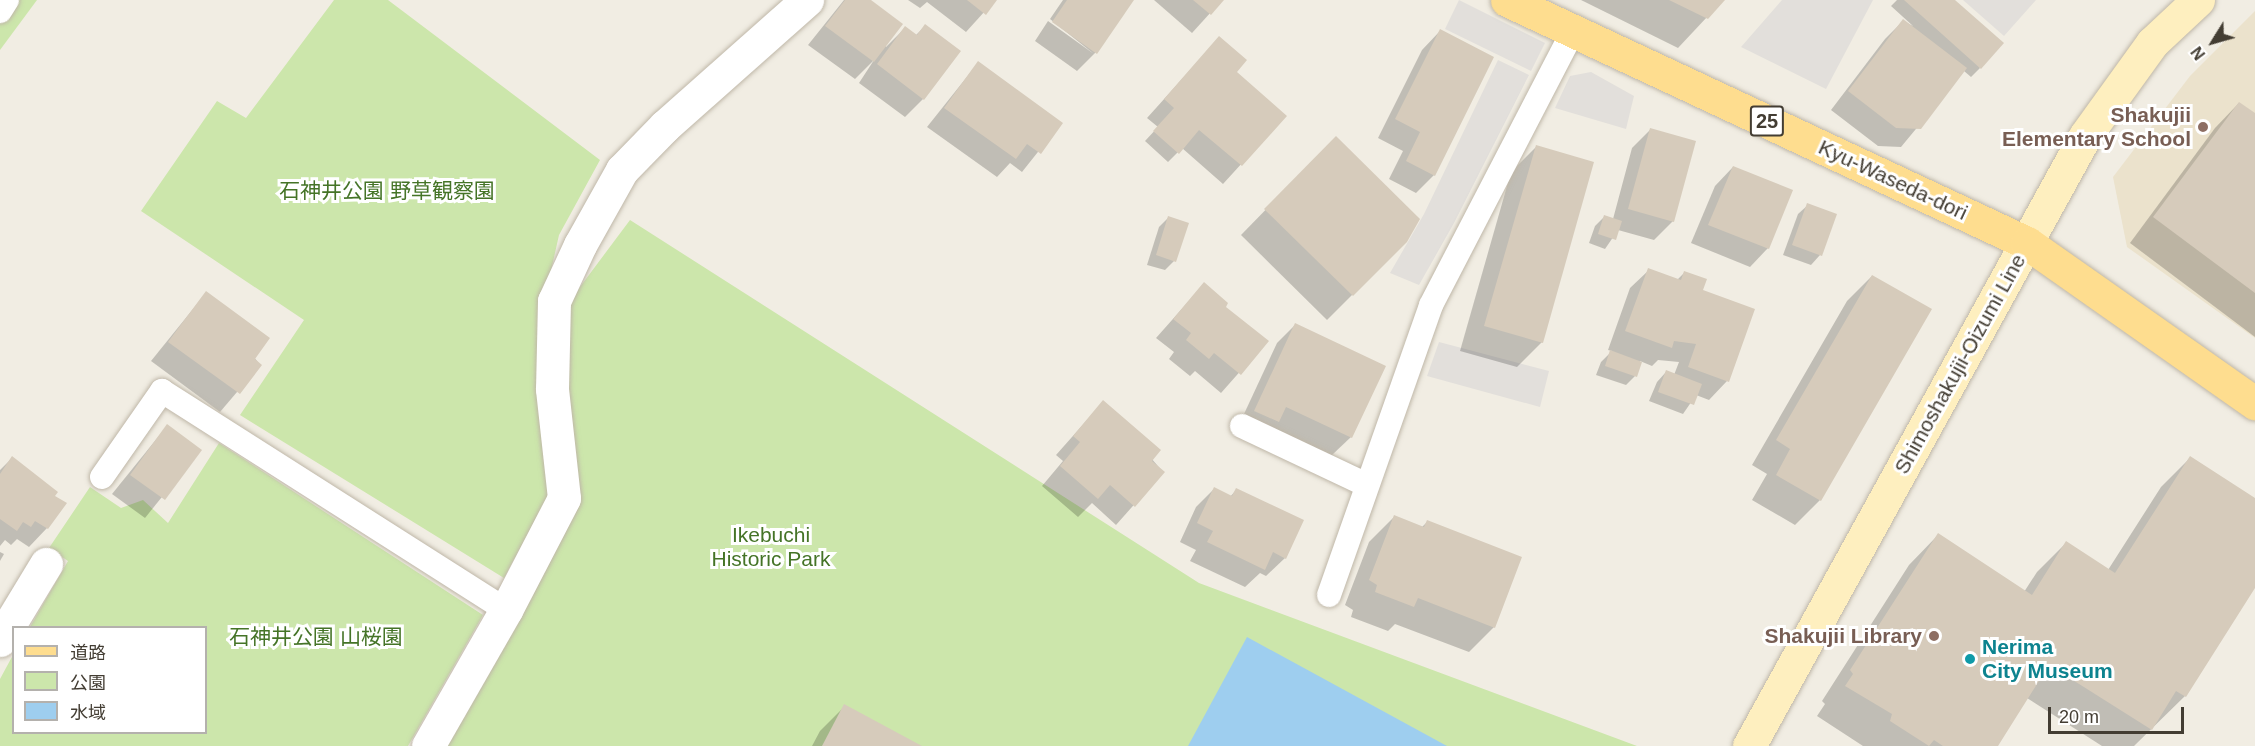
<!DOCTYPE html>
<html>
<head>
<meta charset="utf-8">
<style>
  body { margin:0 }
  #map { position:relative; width:2255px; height:746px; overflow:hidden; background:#f1ede3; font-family:Helvetica,"Noto Sans JP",sans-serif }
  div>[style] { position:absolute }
  .education>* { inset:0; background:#ebe2cc }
  .green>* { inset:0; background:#cce6ab }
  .parking>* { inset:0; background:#e2dfdb }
  .water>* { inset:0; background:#9eceef }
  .shadow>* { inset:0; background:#0003 }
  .building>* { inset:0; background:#d6cbbb }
  .roads { filter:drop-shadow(0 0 2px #bfb7a8) drop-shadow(0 0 2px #bfb7a8) }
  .service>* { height:24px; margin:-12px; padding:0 12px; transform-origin:12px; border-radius:12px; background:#fff }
  .minor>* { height:33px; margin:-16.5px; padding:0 16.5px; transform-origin:16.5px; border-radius:16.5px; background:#fff }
  .secondary>* { height:33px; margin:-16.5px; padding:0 16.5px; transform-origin:16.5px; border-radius:16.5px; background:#feefbf }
  .primary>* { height:33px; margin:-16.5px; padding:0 16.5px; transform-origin:16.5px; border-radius:16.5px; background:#fedd8f }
  .dots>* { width:16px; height:16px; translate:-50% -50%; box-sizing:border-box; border:3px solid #fff; border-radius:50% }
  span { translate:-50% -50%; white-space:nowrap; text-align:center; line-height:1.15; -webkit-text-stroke:6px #fff; paint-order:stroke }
  .shield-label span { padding:2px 4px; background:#fff; border:2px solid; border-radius:4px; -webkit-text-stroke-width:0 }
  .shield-label { font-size:20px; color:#433d33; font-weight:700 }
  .education-label { font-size:21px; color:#785e54; font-weight:700 }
  .right { translate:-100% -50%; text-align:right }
  .street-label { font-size:21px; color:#433d33 }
  .park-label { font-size:21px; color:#457427 }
  .culture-label { font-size:21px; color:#0d838f; font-weight:700 }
  .left { translate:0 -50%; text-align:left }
  .legend { position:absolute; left:12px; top:626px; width:195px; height:108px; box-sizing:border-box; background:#fff; border:2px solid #b4b1ad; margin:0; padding:8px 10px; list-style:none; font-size:18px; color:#433d33 }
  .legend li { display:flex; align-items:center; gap:12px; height:30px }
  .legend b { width:30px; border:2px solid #b4b1ad }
  .north { position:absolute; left:2183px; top:12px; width:60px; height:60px; -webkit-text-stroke:4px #fff; paint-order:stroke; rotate:233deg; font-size:16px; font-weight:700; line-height:24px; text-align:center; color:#433d33 }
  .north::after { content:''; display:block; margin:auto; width:21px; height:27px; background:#433d33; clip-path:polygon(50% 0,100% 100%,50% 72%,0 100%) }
  .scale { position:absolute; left:2048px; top:707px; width:136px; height:27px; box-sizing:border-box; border:3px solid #433d33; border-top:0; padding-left:8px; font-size:18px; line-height:21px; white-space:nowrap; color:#433d33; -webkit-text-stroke:4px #fff; paint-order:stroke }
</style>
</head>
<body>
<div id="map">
  <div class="education">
    <div style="clip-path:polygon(2255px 11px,2255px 338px,2127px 247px,2113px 177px,2190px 76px)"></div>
  </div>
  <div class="green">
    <div style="clip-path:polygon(0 0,37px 0,0 50px)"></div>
    <div style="clip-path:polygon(334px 0,388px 0,600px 160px,559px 235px,542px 311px,551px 491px,504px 578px,240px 415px,304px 320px,141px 211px,217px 101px,246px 118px)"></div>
    <div style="clip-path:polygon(630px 220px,1199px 583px,1637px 746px,443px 746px,577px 502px,565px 356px,568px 303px)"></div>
    <div style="clip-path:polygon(219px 443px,483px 615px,408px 746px,0 746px,0 679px,13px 655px,14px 732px,206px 732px,206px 628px,30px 627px,68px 561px,49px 548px,90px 487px,121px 508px,143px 500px,168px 523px)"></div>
  </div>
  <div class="parking">
    <div style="clip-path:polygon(1459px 0,1545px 43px,1531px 71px,1445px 29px)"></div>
    <div style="clip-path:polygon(1782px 0,1873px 0,1826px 89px,1741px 47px)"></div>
    <div style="clip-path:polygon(1963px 0,2036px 0,2004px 36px)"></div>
    <div style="clip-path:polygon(1498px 60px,1529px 75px,1454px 223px,1419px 285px,1390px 273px,1424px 214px)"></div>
    <div style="clip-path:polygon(1591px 72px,1634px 96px,1626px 129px,1555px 108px,1570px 76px)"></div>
    <div style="clip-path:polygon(1439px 342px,1549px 371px,1540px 407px,1427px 376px)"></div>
  </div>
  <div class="water">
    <div style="clip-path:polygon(1247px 637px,1447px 746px,1188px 746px)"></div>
  </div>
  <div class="shadow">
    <div style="clip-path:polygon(844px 0,869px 0,886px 47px,905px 28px,915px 36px,925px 26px,923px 99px,905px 117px,859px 83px,874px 60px,855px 79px,808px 45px)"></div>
    <div style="clip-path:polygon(908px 0,995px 0,966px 32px,927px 2px,920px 8px)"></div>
    <div style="clip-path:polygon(1063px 0,1132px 0,1095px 53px,1077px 71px,1035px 41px,1048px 21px,1094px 54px,1050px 19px)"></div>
    <div style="clip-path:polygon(1154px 0,1222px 0,1192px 33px)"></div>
    <div style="clip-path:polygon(1581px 0,1723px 0,1678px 48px)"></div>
    <div style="clip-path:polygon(1897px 0,1953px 0,1980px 68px,1971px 77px,1964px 71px,1901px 147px,1878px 146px,1831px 110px,1885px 39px,1903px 21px,1913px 26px,1891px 6px)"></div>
    <div style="clip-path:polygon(1440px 31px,1434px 175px,1416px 193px,1389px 179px,1403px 151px,1378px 138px,1422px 50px)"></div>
    <div style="clip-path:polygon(1219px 38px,1235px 72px,1285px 116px,1223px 184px,1182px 148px,1168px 162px,1145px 141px,1158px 127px,1147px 118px)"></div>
    <div style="clip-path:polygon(978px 63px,1061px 123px,1022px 172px,1010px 163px,997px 177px,927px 127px)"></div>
    <div style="clip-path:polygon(2239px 103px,2255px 115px,2255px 337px,2130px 243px,2215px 128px)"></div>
    <div style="clip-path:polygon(1650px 130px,1673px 221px,1654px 240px,1618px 230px,1605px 249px,1589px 243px,1595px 226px,1605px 216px,1613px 219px,1632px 148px)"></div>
    <div style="clip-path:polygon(1336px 138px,1406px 241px,1327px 320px,1241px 235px)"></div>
    <div style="clip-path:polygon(1536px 147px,1542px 342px,1517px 367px,1460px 351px,1511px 172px)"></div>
    <div style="clip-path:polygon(1733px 167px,1768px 248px,1750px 267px,1691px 243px,1715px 186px)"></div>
    <div style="clip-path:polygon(1808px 205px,1820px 255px,1811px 265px,1783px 255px,1798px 214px)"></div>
    <div style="clip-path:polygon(1169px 217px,1174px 261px,1165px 270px,1147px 265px,1159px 227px)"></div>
    <div style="clip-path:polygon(1649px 270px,1677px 280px,1684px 273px,1701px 291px,1727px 381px,1709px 400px,1696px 395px,1683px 414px,1649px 401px,1657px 382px,1666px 372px,1674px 375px,1679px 362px,1658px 360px,1652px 366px,1640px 361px,1635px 376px,1626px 385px,1596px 375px,1601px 362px,1612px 351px,1608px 350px,1630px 288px)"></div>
    <div style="clip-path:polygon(1872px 276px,1820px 500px,1795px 525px,1752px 500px,1767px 474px,1752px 465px,1847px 301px)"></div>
    <div style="clip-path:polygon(1204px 284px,1223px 307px,1267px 341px,1221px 393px,1195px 371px,1190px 376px,1169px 359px,1174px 352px,1156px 338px)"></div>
    <div style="clip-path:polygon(206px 293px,260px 365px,220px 412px,151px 361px)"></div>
    <div style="clip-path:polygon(1295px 325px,1351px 437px,1332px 455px,1237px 429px,1277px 343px)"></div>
    <div style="clip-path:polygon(1103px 402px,1163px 472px,1116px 525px,1092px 503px,1078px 517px,1042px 486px,1063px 461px,1056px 455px)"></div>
    <div style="clip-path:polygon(167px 426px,199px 451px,145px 518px,112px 494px)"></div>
    <div style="clip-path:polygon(12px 458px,53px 496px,47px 528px,29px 547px,17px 539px,11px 545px,5px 540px,0 546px,0 470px)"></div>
    <div style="clip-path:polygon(2190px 458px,2255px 500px,2255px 585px,2185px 696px,2134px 746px,2102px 746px,2027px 698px,1996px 746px,1863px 746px,1817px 716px,1825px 704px,1822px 701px,1909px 565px,1938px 535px,2024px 592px,2037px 572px,2066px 543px,2108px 570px,2161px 487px)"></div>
    <div style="clip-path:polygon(1214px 489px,1230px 497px,1236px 490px,1285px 558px,1266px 576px,1260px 573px,1245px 587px,1190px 561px,1196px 550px,1180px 542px,1196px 507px)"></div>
    <div style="clip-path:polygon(1394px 517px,1422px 527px,1427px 522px,1494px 627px,1469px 652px,1395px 624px,1388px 631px,1351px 617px,1353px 610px,1345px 605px,1369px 542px)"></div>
    <div style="clip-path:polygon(0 552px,4px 554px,0 561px)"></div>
    <div style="clip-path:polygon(845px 706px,919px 746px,812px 746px,820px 731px)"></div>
  </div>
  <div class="building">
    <div style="clip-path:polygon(845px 0,871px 0,903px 24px,874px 62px,825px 26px)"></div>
    <div style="clip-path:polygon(967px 0,997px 0,986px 15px)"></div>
    <div style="clip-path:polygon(1067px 0,1134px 0,1097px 54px,1052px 22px)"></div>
    <div style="clip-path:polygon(1193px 0,1224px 0,1211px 15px)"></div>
    <div style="clip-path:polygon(1669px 0,1725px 0,1708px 19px)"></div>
    <div style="clip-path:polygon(1904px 0,1955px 0,2004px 43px,1981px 69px)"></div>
    <div style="clip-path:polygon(1903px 19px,1967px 68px,1921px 129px,1896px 128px,1848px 91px)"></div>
    <div style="clip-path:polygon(925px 24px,961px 51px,924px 100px,877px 64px,905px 26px,917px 35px)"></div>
    <div style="clip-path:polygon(1440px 29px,1494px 57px,1435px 176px,1406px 161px,1420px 132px,1395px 119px)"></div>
    <div style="clip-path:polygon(1219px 36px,1247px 60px,1237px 72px,1287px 116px,1242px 166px,1199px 130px,1179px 154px,1153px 131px,1174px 108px,1164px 99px)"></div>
    <div style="clip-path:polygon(978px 61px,1063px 123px,1041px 154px,1027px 144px,1016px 159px,944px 108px)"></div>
    <div style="clip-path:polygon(2239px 102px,2255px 113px,2255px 293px,2153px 217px)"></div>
    <div style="clip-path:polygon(1650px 128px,1696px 141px,1674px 222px,1628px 209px)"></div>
    <div style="clip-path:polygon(1336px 136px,1420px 219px,1407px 242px,1353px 296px,1264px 209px)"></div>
    <div style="clip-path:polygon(1536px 145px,1594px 162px,1543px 343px,1484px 326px)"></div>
    <div style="clip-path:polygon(1733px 166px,1793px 190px,1769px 249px,1708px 225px)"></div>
    <div style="clip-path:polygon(1807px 203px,1837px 214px,1822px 256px,1792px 245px)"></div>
    <div style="clip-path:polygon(1604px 215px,1622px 221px,1616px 240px,1598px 234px)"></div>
    <div style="clip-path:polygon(1168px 216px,1189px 223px,1176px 262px,1156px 255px)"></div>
    <div style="clip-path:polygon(1648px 268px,1681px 280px,1684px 271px,1707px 279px,1703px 290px,1755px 309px,1729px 382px,1688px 367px,1696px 344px,1674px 341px,1672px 348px,1625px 331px)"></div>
    <div style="clip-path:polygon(1872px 275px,1932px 309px,1821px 501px,1776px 475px,1790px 449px,1776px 440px)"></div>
    <div style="clip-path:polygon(1204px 282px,1228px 303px,1226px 307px,1269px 341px,1241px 375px,1214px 353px,1209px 359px,1186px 340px,1191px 333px,1173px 319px)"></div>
    <div style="clip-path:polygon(206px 291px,270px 338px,255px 359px,262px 365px,240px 394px,168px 342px)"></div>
    <div style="clip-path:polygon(1295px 323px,1386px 366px,1352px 438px,1286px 407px,1279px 422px,1254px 411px)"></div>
    <div style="clip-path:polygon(1610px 350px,1642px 362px,1637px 377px,1605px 366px)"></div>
    <div style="clip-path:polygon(1666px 370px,1702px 384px,1694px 405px,1658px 392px)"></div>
    <div style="clip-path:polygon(1103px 400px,1161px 450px,1152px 461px,1165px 472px,1135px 507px,1110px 485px,1098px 499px,1060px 466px,1080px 442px,1073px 436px)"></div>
    <div style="clip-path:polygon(167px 424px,202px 450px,165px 500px,130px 475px)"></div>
    <div style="clip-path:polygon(12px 456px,58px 492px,55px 496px,67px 503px,48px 529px,35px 521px,31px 527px,23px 522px,17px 531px,0 519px,0 474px)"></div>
    <div style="clip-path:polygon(2190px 456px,2255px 498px,2255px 588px,2186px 697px,2176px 691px,2152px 730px,2049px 665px,1998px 746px,1943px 746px,1934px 740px,1929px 746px,1890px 721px,1892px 714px,1845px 686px,1853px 674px,1850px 670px,1938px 533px,2032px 595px,2066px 541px,2115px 573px)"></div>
    <div style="clip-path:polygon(1214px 487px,1232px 496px,1236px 488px,1304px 520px,1286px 559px,1273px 552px,1265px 570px,1207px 542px,1213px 531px,1197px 523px)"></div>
    <div style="clip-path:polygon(1394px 515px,1424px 527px,1427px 520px,1522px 557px,1495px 628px,1418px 598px,1414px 607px,1375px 592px,1377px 585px,1369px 580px)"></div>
    <div style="clip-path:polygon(844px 704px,922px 746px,822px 746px)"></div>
  </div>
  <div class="roads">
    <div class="service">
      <div style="left:0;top:11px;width:13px;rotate:-58deg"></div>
      <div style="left:1242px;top:426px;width:138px;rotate:25.3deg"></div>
      <div style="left:102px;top:477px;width:105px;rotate:-55.1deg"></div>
      <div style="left:162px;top:391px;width:408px;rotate:32.5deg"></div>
      <div style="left:1329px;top:595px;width:307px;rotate:-70.6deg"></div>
      <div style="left:1431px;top:305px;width:309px;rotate:-62.6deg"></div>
    </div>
    <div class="minor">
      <div style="left:0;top:640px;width:89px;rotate:-58.8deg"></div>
      <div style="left:428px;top:746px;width:157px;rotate:-60.2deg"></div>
      <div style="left:506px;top:610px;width:126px;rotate:-62.6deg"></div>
      <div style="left:564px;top:498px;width:110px;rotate:-96.3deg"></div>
      <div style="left:552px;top:389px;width:88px;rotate:-88.7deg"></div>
      <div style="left:554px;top:301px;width:62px;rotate:-65.1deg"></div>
      <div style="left:580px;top:245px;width:86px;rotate:-60.8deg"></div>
      <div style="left:622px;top:170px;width:62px;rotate:-45.7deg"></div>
      <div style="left:665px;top:126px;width:190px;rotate:-41.6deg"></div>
    </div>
    <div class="secondary">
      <div style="left:1749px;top:746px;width:696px;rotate:-61.15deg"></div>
      <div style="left:2085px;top:136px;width:115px;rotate:-54.2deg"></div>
      <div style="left:2152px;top:43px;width:63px;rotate:-43.1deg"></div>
    </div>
    <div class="primary">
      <div style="left:1507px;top:0;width:574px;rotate:25.05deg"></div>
      <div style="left:2027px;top:243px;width:279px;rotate:35.1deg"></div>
    </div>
  </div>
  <div class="dots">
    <div style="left:2203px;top:127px;background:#8d6e63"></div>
    <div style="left:1934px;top:636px;background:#8d6e63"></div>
    <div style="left:1970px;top:659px;background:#0f9aa8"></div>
  </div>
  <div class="shield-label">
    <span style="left:1767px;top:121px">25</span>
  </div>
  <div class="education-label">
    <span class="right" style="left:2191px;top:127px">Shakujii<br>Elementary School</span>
    <span class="right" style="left:1922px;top:636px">Shakujii Library</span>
  </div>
  <div class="street-label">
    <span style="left:1893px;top:180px;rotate:25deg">Kyu-Waseda-dori</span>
    <span style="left:1960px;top:364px;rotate:-61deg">Shimoshakujii-Oizumi Line</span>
  </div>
  <div class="park-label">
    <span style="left:387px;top:191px">石神井公園 野草観察園</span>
    <span style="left:771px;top:547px">Ikebuchi<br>Historic Park</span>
    <span style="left:316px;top:637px">石神井公園 山桜園</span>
  </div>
  <div class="culture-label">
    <span class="left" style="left:1982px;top:659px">Nerima<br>City Museum</span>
  </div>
  <ul class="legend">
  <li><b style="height:8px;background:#fedd8f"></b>道路</li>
  <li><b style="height:16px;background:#cce6ab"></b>公園</li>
  <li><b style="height:16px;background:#9eceef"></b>水域</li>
  </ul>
  <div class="north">N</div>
  <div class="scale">20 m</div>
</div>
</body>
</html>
